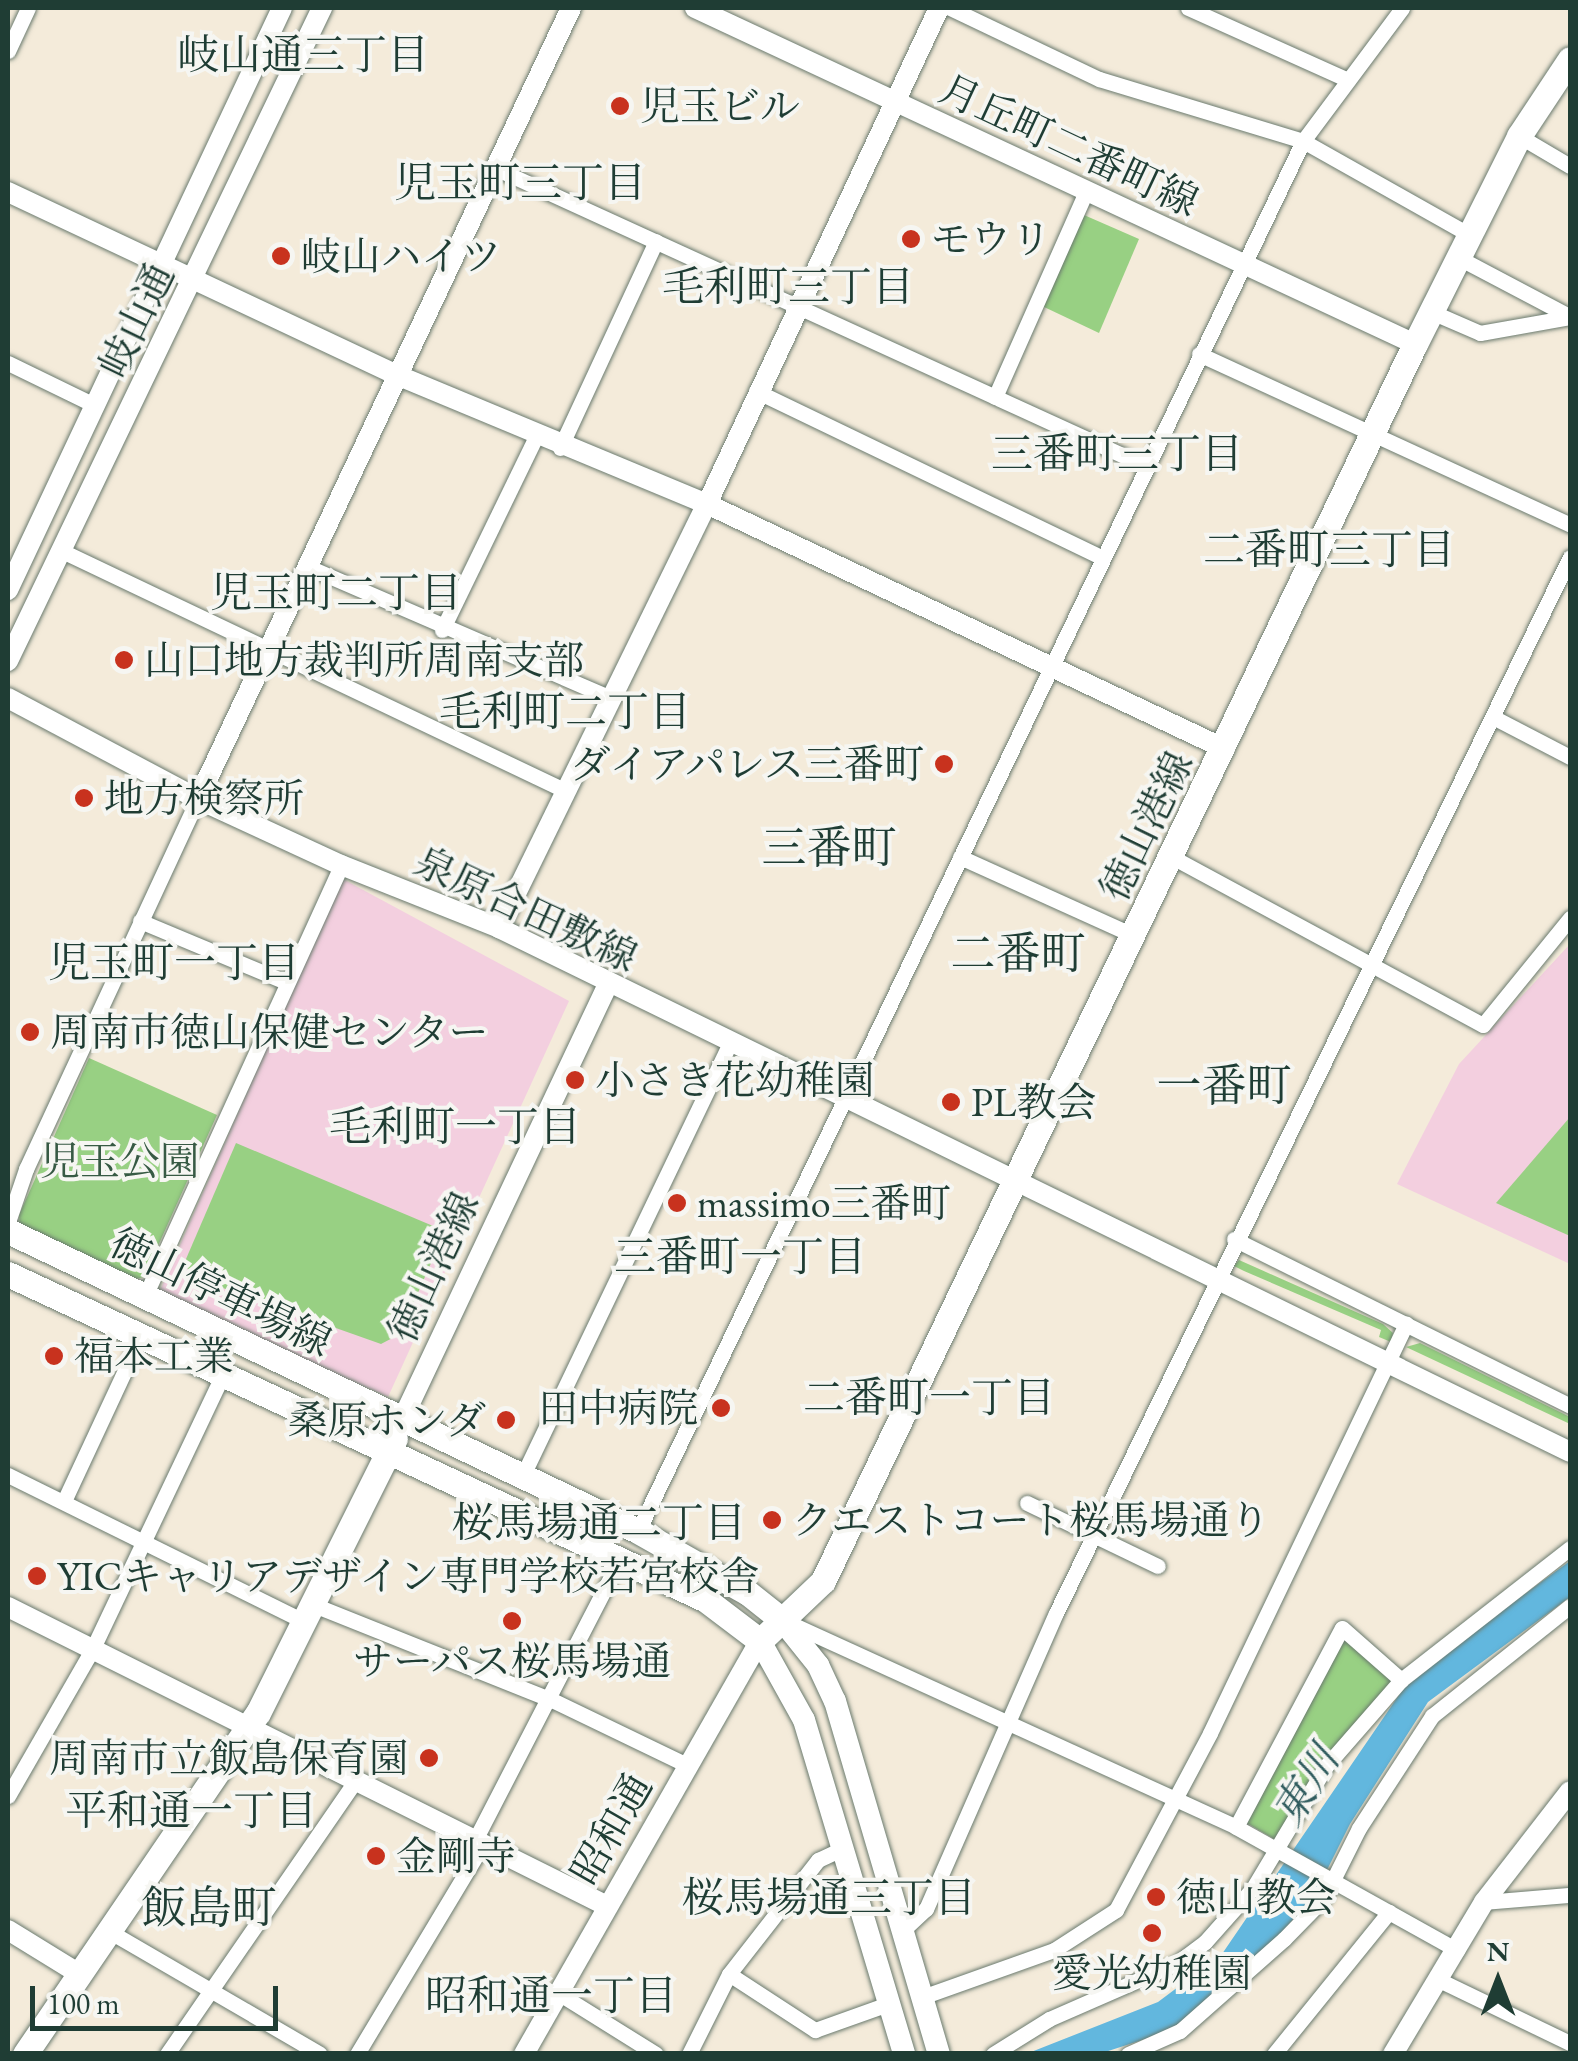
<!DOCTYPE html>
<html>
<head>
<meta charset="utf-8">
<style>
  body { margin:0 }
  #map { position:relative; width:1578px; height:2061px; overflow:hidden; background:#f4ebda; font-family:"EB Garamond","Noto Serif JP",serif }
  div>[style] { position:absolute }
  .built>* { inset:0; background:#f3cfdf }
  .green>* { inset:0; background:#98d083 }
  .water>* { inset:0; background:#62b7de }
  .roads { filter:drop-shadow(0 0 2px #6a7a6e) drop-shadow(0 0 2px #6a7a6e) }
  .minor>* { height:15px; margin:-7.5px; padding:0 7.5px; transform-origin:7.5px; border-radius:7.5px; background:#fff }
  .tertiary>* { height:20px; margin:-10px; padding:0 10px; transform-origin:10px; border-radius:10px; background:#fff }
  .secondary>* { height:22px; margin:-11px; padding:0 11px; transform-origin:11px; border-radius:11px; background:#fff }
  .primary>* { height:25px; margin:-12.5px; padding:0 12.5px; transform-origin:12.5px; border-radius:12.5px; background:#fff }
  .dots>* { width:28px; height:28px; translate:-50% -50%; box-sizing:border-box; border:5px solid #f6f6f2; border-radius:50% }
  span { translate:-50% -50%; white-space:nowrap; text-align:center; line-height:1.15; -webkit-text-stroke:8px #f6f6f2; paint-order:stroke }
  .poi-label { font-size:40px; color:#1f3d34 }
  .left { translate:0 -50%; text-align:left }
  .right { translate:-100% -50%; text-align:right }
  .street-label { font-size:40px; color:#1f3d34 }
  .park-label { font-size:40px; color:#375a44 }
  .neighbourhood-label { font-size:42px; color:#1f3d34 }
  .water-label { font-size:42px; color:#305c5e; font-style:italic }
  .quarter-label { font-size:45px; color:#1f3d34 }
  .frame { position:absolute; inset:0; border:10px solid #1f3d34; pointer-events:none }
  .north { position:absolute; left:1448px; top:1931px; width:100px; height:100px; -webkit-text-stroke:8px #f6f6f2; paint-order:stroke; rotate:0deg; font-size:28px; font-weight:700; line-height:40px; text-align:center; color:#1f3d34 }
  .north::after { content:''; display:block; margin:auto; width:35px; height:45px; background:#1f3d34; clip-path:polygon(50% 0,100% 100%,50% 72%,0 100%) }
  .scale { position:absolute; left:30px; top:1986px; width:248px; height:45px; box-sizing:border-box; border:5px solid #1f3d34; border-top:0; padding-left:12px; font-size:30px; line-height:35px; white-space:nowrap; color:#1f3d34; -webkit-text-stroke:8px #f6f6f2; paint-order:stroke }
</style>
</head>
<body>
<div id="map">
  <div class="built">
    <div style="clip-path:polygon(341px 878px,569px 1001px,388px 1397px,158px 1295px)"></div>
    <div style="clip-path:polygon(1570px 944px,1570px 1264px,1397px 1184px,1459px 1064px)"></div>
  </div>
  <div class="green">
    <div style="clip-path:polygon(1084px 215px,1139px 239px,1099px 333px,1042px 306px)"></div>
    <div style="clip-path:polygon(89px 1058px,217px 1115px,144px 1277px,128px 1281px,20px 1227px,19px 1215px)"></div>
    <div style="clip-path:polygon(1570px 1117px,1570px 1236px,1496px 1203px)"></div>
    <div style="clip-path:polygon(236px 1143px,445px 1231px,400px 1334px,381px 1344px,189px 1276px,186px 1259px)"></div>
    <div style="clip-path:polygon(1239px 1260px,1383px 1324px,1393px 1333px,1391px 1342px,1379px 1337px,1381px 1330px,1244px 1271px,1234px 1266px)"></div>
    <div style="clip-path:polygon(1420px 1343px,1570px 1417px,1570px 1424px,1406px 1347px)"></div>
    <div style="clip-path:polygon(1346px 1637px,1393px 1682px,1276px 1840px,1245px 1822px)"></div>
  </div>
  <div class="water">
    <div style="clip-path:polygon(1570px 1561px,1570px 1597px,1428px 1702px,1350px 1824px,1314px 1896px,1240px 1979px,1170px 2031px,1102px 2053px,1026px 2054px,1158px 2002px,1222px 1954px,1412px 1676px)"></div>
  </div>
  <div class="roads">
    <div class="minor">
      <div style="left:950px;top:8px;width:165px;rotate:25.5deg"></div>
      <div style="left:1099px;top:79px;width:213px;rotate:16.9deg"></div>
      <div style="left:1303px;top:141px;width:192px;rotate:29.4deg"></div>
      <div style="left:1188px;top:8px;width:175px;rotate:24.2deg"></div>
      <div style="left:8px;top:51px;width:47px;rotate:-65.1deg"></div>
      <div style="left:1519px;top:136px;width:59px;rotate:30.5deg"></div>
      <div style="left:497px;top:169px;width:714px;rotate:24.59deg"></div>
      <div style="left:1459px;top:258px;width:124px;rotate:27.8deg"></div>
      <div style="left:1434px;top:313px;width:50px;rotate:23.5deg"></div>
      <div style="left:1480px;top:333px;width:91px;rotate:-10.1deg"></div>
      <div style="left:1199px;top:354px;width:409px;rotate:24.7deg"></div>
      <div style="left:8px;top:363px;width:96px;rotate:26deg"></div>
      <div style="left:756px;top:391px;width:385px;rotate:25.7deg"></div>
      <div style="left:995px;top:397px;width:222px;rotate:-66.1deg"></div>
      <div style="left:560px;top:448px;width:228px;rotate:-65.1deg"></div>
      <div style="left:62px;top:551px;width:556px;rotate:25.46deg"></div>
      <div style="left:308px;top:567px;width:329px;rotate:23.4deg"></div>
      <div style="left:442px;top:630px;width:216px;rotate:-64.1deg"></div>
      <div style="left:1493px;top:717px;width:87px;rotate:27.5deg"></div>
      <div style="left:960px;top:857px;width:192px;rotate:24.3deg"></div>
      <div style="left:1172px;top:857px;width:353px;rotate:28.4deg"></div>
      <div style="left:1483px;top:1025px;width:138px;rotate:-50.9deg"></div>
      <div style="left:140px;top:921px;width:158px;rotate:22.7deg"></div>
      <div style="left:8px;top:1222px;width:56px;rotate:-71.2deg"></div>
      <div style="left:26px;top:1169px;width:408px;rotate:-65.1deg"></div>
      <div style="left:1234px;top:1239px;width:375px;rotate:26.4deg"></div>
      <div style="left:145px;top:1296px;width:473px;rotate:-65.5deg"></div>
      <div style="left:8px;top:1475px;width:327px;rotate:26.3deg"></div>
      <div style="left:523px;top:1475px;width:479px;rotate:-64.4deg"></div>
      <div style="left:64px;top:1501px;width:184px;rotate:-65deg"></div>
      <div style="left:1027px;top:1503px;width:145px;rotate:25.7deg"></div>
      <div style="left:638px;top:1531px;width:1541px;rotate:-64.43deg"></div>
      <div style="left:1303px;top:141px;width:166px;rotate:-53.3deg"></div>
      <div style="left:309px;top:1603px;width:262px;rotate:21.8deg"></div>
      <div style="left:552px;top:1700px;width:152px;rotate:25.7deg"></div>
      <div style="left:787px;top:1622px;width:494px;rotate:24.5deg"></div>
      <div style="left:1236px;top:1827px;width:253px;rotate:29.1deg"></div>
      <div style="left:8px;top:1796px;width:171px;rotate:-60.1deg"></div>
      <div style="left:93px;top:1648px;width:303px;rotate:-64.6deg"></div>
      <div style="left:1236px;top:1827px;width:225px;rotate:-62deg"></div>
      <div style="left:1342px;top:1628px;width:79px;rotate:41.4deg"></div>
      <div style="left:475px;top:1840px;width:316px;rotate:-62.7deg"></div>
      <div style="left:1484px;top:1902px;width:86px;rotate:-4.7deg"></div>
      <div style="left:107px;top:1930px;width:246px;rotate:30.2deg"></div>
      <div style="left:902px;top:1931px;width:33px;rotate:-43deg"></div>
      <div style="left:926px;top:1909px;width:323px;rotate:-66.3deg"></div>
      <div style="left:1056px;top:1613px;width:1174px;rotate:-64.05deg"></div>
      <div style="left:729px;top:1974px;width:103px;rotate:33.1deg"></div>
      <div style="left:815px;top:2030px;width:77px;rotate:-19.6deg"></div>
      <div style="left:1439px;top:1980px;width:145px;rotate:25.7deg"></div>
      <div style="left:558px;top:1993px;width:115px;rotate:31.9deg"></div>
      <div style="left:922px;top:1997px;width:140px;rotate:-19.6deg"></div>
      <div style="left:1054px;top:1950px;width:74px;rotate:-32.8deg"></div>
      <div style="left:1116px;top:1910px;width:200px;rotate:-62deg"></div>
      <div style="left:1210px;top:1733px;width:454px;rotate:-64.4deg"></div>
      <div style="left:167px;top:2054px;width:334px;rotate:-55.4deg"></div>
      <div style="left:357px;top:2054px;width:245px;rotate:-59deg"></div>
      <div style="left:689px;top:2054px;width:89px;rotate:-63.4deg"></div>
      <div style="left:729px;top:1974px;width:145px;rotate:-52deg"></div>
      <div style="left:818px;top:1860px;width:26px;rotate:-25deg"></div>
      <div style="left:993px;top:2054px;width:66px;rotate:-32deg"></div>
      <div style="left:1049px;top:2019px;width:140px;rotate:-23.6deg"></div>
      <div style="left:1177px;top:1963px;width:35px;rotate:-37deg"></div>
      <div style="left:1205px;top:1942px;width:72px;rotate:-48.4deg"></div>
      <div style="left:1253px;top:1888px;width:142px;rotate:-59.1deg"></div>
      <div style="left:1326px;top:1766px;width:114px;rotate:-48.9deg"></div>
      <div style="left:1401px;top:1680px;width:214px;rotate:-38deg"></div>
      <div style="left:1128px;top:2054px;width:57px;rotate:-23.9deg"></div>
      <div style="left:1180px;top:2031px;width:139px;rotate:-41.5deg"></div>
      <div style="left:1284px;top:1939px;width:57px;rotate:-45.7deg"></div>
      <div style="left:1324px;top:1898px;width:78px;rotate:-63.4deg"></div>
      <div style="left:1359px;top:1828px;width:134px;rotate:-56.9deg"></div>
      <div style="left:1432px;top:1716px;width:176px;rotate:-38.6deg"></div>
      <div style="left:1274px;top:2054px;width:183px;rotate:-51deg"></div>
    </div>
    <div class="tertiary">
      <div style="left:695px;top:8px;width:795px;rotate:25.02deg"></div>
      <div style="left:8px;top:192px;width:430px;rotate:25.2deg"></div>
      <div style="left:397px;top:375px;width:336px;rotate:22.6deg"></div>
      <div style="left:707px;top:504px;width:573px;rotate:25.31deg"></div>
      <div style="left:8px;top:590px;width:643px;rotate:-64.79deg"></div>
      <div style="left:8px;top:661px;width:725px;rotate:-64.32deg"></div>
      <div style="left:8px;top:698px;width:215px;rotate:28deg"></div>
      <div style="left:198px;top:799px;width:157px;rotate:24.8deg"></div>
      <div style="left:341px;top:865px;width:170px;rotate:21.7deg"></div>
      <div style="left:499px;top:928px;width:1192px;rotate:26.07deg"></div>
      <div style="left:198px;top:799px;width:875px;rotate:-64.75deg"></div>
      <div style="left:499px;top:928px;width:472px;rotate:-63.9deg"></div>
      <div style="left:707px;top:504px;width:548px;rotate:-64.93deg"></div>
      <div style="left:402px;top:1420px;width:482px;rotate:-64.7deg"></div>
      <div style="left:8px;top:1607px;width:669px;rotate:26.53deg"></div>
      <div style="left:8px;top:1930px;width:82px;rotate:31.6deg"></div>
      <div style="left:524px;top:2054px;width:476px;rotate:-60.3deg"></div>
      <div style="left:1393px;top:2054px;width:177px;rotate:-59.1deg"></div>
      <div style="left:1484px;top:1902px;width:140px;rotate:-52.2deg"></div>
    </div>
    <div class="secondary">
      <div style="left:782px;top:1620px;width:58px;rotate:51.3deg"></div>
      <div style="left:818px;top:1665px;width:40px;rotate:65deg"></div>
      <div style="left:835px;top:1701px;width:368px;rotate:73.6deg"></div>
      <div style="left:760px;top:1641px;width:90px;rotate:60.9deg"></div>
      <div style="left:804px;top:1720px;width:349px;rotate:73.3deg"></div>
    </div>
    <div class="primary">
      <div style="left:8px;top:1231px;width:698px;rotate:25.46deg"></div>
      <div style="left:638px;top:1531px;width:126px;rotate:29.4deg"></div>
      <div style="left:748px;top:1593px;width:43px;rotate:38.5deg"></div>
      <div style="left:8px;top:1274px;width:770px;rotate:25.03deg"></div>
      <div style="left:706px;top:1600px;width:68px;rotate:37.2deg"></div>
      <div style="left:760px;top:1641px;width:87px;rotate:-43.6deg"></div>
      <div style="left:823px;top:1581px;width:1371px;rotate:-64.43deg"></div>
      <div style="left:1415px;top:344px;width:233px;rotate:-63.4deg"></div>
      <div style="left:1519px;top:136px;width:92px;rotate:-56.5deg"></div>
      <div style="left:25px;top:2054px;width:413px;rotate:-55.7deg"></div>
      <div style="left:258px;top:1713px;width:307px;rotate:-63.5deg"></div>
    </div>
  </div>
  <div class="dots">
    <div style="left:620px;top:106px;background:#c8321e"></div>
    <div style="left:911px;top:239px;background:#c8321e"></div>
    <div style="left:281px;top:256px;background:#c8321e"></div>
    <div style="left:124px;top:660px;background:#c8321e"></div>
    <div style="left:944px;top:764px;background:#c8321e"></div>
    <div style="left:84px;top:798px;background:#c8321e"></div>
    <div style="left:30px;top:1032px;background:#c8321e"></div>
    <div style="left:575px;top:1080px;background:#c8321e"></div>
    <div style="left:951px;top:1102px;background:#c8321e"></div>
    <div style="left:677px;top:1203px;background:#c8321e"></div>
    <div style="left:54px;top:1356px;background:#c8321e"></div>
    <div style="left:721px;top:1408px;background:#c8321e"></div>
    <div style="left:506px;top:1420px;background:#c8321e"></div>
    <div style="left:772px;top:1520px;background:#c8321e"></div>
    <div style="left:37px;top:1576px;background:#c8321e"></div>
    <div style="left:512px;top:1621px;background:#c8321e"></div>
    <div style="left:429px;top:1758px;background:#c8321e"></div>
    <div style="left:376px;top:1856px;background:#c8321e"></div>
    <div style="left:1156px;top:1897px;background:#c8321e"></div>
    <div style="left:1152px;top:1933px;background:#c8321e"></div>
  </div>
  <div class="poi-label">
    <span class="left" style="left:640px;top:106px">児玉ビル</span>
    <span class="left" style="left:931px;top:239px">モウリ</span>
    <span class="left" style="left:301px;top:256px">岐山ハイツ</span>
    <span class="left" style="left:144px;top:660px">山口地方裁判所周南支部</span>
    <span class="right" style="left:924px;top:764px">ダイアパレス三番町</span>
    <span class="left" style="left:104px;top:798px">地方検察所</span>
    <span class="left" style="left:50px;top:1032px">周南市徳山保健センター</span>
    <span class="left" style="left:595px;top:1080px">小さき花幼稚園</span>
    <span class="left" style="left:971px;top:1102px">PL教会</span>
    <span class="left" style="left:697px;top:1203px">massimo三番町</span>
    <span class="left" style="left:74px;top:1356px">福本工業</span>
    <span class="right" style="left:698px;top:1408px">田中病院</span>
    <span class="right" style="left:486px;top:1420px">桑原ホンダ</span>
    <span class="left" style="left:792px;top:1520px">クエストコート桜馬場通り</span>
    <span class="left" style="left:57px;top:1576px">YICキャリアデザイン専門学校若宮校舎</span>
    <span style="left:512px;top:1661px">サーパス桜馬場通</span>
    <span class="right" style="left:409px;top:1758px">周南市立飯島保育園</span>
    <span class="left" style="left:396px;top:1856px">金剛寺</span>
    <span class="left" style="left:1176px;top:1897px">徳山教会</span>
    <span style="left:1152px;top:1973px">愛光幼稚園</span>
  </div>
  <div class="street-label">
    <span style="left:1069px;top:145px;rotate:25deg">月丘町二番町線</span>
    <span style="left:136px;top:320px;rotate:-64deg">岐山通</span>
    <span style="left:1146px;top:826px;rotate:-64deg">徳山港線</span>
    <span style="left:526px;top:909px;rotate:25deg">泉原合田敷線</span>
    <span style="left:433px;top:1267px;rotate:-65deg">徳山港線</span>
    <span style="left:221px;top:1292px;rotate:26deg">徳山停車場線</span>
    <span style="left:611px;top:1829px;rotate:-60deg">昭和通</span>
  </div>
  <div class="park-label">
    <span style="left:120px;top:1161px">児玉公園</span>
  </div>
  <div class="neighbourhood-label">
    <span style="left:303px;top:55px">岐山通三丁目</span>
    <span style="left:520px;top:183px">児玉町三丁目</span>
    <span style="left:788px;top:287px">毛利町三丁目</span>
    <span style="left:1117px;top:454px">三番町三丁目</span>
    <span style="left:1329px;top:550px">二番町三丁目</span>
    <span style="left:336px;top:593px">児玉町二丁目</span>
    <span style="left:565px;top:712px">毛利町二丁目</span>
    <span style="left:174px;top:963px">児玉町一丁目</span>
    <span style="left:455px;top:1127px">毛利町一丁目</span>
    <span style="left:740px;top:1257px">三番町一丁目</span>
    <span style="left:929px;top:1398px">二番町一丁目</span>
    <span style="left:599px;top:1523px">桜馬場通二丁目</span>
    <span style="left:191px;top:1811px">平和通一丁目</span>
    <span style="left:829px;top:1898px">桜馬場通三丁目</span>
    <span style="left:551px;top:1996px">昭和通一丁目</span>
  </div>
  <div class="water-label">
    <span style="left:1306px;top:1786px;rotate:-58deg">東川</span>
  </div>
  <div class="quarter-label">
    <span style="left:829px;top:848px">三番町</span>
    <span style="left:1018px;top:954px">二番町</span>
    <span style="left:1224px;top:1086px">一番町</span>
    <span style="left:209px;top:1908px">飯島町</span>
  </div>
  <div class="frame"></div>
  <div class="north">N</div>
  <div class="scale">100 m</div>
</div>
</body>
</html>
